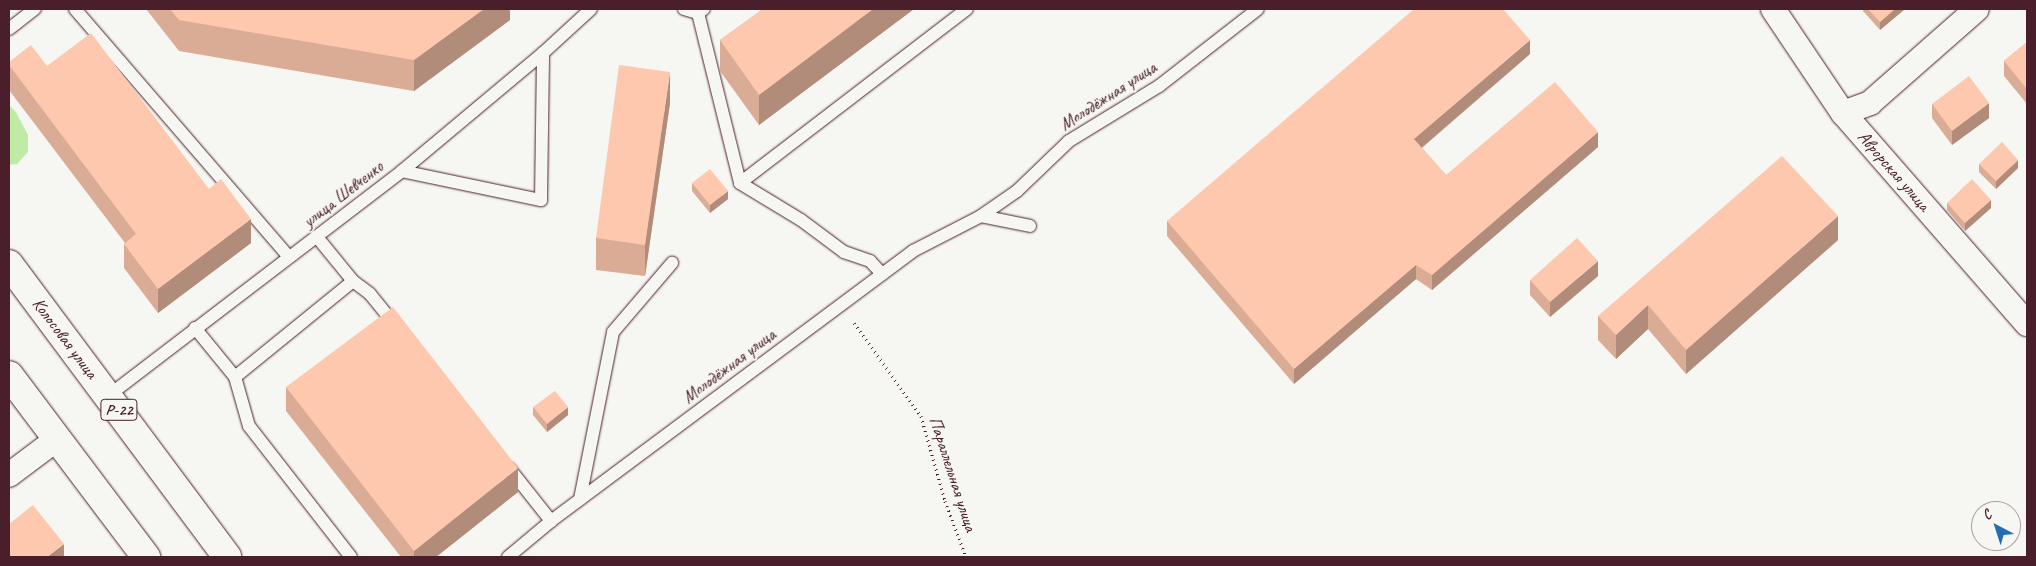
<!DOCTYPE html>
<html>
<head>
<meta charset="utf-8">
<style>
  body { margin:0 }
  #map { position:relative; width:2036px; height:566px; overflow:hidden; background:#f6f6f2; font-family:Caveat,sans-serif }
  div>[style] { position:absolute }
  .green>* { inset:0; background:#c0eba7 }
  .path>* { height:3px; margin-top:-1.5px; transform-origin:0; background:repeating-linear-gradient(90deg,#4a1f2b 0 1px,transparent 0 5px) }
  .roads { filter:drop-shadow(0 0 1px #4a1f2b) drop-shadow(0 0 1px #4a1f2b) }
  .service>* { height:12px; margin:-6px; padding:0 6px; transform-origin:6px; border-radius:6px; background:#f6f6f2 }
  .minor>* { height:24px; margin:-12px; padding:0 12px; transform-origin:12px; border-radius:12px; background:#f6f6f2 }
  .trunk>* { height:28px; margin:-14px; padding:0 14px; transform-origin:14px; border-radius:14px; background:#f6f6f2 }
  .wall>* { inset:0; background:#daac96 }
  .shaded-wall>* { inset:0; background:#b28c7a }
  .building>* { inset:0; background:#fec8af }
  span { translate:-50% -50%; white-space:nowrap; text-align:center; line-height:1.15; -webkit-text-stroke:4px #f6f6f2; paint-order:stroke }
  .shield-label span { padding:1px 4px; background:#f6f6f2; border:1px solid; border-radius:4px; -webkit-text-stroke-width:0 }
  .shield-label { font-size:16px; color:#4a1f2b; font-weight:700 }
  .street-label { font-size:18px; color:#4a1f2b }
  .frame { position:absolute; inset:0; border:10px solid #4a1f2b; pointer-events:none }
  .north { position:absolute; left:1971px; top:501px; width:50px; height:50px; box-sizing:border-box; background:#f6f6f2; border:1px solid #b1a0a2; border-radius:50%; rotate:320deg; font-size:14px; font-weight:700; line-height:20px; text-align:center; color:#4a1f2b }
  .north::after { content:''; display:block; margin:auto; width:18px; height:22px; background:#1f6fb2; clip-path:polygon(50% 0,100% 100%,50% 72%,0 100%) }
</style>
</head>
<body>
<div id="map">
  <div class="green">
    <div style="clip-path:polygon(9px 105px,16px 112px,28px 135px,28px 152px,17px 164px,9px 165px)"></div>
  </div>
  <div class="path">
    <div style="left:854px;top:323px;width:115px;rotate:54.2deg"></div>
    <div style="left:921px;top:416px;width:88px;rotate:74.2deg"></div>
    <div style="left:945px;top:501px;width:60px;rotate:69.4deg"></div>
  </div>
  <div class="roads">
    <div class="service">
      <div style="left:75px;top:9px;width:326px;rotate:49.2deg"></div>
      <div style="left:684px;top:9px;width:15px;rotate:16deg"></div>
      <div style="left:698px;top:13px;width:7px;rotate:-34deg"></div>
      <div style="left:698px;top:13px;width:175px;rotate:76.1deg"></div>
      <div style="left:740px;top:183px;width:286px;rotate:-37.5deg"></div>
      <div style="left:9px;top:29px;width:33px;rotate:-38deg"></div>
      <div style="left:402px;top:171px;width:142px;rotate:11.8deg"></div>
      <div style="left:541px;top:200px;width:147px;rotate:-89.2deg"></div>
      <div style="left:740px;top:183px;width:71px;rotate:31.2deg"></div>
      <div style="left:801px;top:220px;width:54px;rotate:36.7deg"></div>
      <div style="left:844px;top:252px;width:28px;rotate:19deg"></div>
      <div style="left:870px;top:261px;width:18px;rotate:47deg"></div>
      <div style="left:981px;top:216px;width:44px;rotate:-34.8deg"></div>
      <div style="left:1017px;top:191px;width:72px;rotate:-43.9deg"></div>
      <div style="left:1069px;top:141px;width:105px;rotate:-31.4deg"></div>
      <div style="left:1159px;top:86px;width:125px;rotate:-37.9deg"></div>
      <div style="left:353px;top:281px;width:21px;rotate:37deg"></div>
      <div style="left:370px;top:294px;width:40px;rotate:51deg"></div>
      <div style="left:195px;top:328px;width:63px;rotate:50.8deg"></div>
      <div style="left:235px;top:377px;width:51px;rotate:74.1deg"></div>
      <div style="left:249px;top:426px;width:166px;rotate:52.1deg"></div>
      <div style="left:235px;top:377px;width:152px;rotate:-39.1deg"></div>
      <div style="left:353px;top:281px;width:57px;rotate:-129.3deg"></div>
      <div style="left:108px;top:396px;width:370px;rotate:-37.4deg"></div>
      <div style="left:402px;top:171px;width:184px;rotate:-39.9deg"></div>
      <div style="left:543px;top:53px;width:65px;rotate:-42.5deg"></div>
      <div style="left:509px;top:468px;width:68px;rotate:51.6deg"></div>
      <div style="left:580px;top:499px;width:170px;rotate:-78.8deg"></div>
      <div style="left:613px;top:332px;width:91px;rotate:-49.5deg"></div>
      <div style="left:508px;top:557px;width:56px;rotate:-39.9deg"></div>
      <div style="left:551px;top:521px;width:452px;rotate:-36.7deg"></div>
      <div style="left:913px;top:251px;width:76px;rotate:-27.2deg"></div>
      <div style="left:981px;top:216px;width:50px;rotate:11.5deg"></div>
    </div>
    <div class="minor">
      <div style="left:1773px;top:9px;width:125px;rotate:56.1deg"></div>
      <div style="left:1843px;top:113px;width:280px;rotate:48.9deg"></div>
      <div style="left:1843px;top:113px;width:29px;rotate:-20deg"></div>
      <div style="left:1870px;top:103px;width:142px;rotate:-41.3deg"></div>
      <div style="left:9px;top:475px;width:60px;rotate:-36.9deg"></div>
    </div>
    <div class="trunk">
      <div style="left:9px;top:264px;width:365px;rotate:53.3deg"></div>
      <div style="left:9px;top:375px;width:228px;rotate:53deg"></div>
    </div>
  </div>
  <div class="wall">
    <div style="clip-path:polygon(146px 9px,510px 9px,510px 20px,414px 91px,179px 51px)"></div>
    <div style="clip-path:polygon(763px 9px,914px 9px,759px 125px,720px 71px,720px 40px)"></div>
    <div style="clip-path:polygon(1863px 9px,1905px 9px,1880px 30px,1863px 11px)"></div>
    <div style="clip-path:polygon(2027px 42px,2027px 104px,2004px 76px,2004px 61px)"></div>
    <div style="clip-path:polygon(1530px 54px,1422px 148px,1446px 175px,1598px 147px,1432px 290px,1416px 279px,1294px 384px,1167px 236px,1167px 221px)"></div>
    <div style="clip-path:polygon(9px 62px,47px 66px,209px 189px,251px 243px,158px 313px,124px 268px,124px 244px,125px 243px,9px 90px)"></div>
    <div style="clip-path:polygon(670px 103px,645px 276px,596px 270px,596px 238px)"></div>
    <div style="clip-path:polygon(1932px 104px,1989px 118px,1952px 145px,1932px 118px)"></div>
    <div style="clip-path:polygon(1979px 164px,2018px 168px,1996px 189px,1979px 172px)"></div>
    <div style="clip-path:polygon(692px 183px,728px 199px,710px 213px,692px 191px)"></div>
    <div style="clip-path:polygon(1947px 203px,1991px 208px,1965px 231px,1947px 210px)"></div>
    <div style="clip-path:polygon(1838px 240px,1686px 374px,1648px 329px,1616px 359px,1598px 340px,1598px 316px)"></div>
    <div style="clip-path:polygon(1598px 276px,1550px 317px,1530px 295px,1530px 280px)"></div>
    <div style="clip-path:polygon(286px 387px,518px 492px,436px 557px,401px 557px,286px 411px)"></div>
    <div style="clip-path:polygon(533px 407px,568px 415px,547px 432px,533px 415px)"></div>
  </div>
  <div class="shaded-wall">
    <div style="clip-path:polygon(484px 9px,510px 9px,510px 20px,414px 91px,414px 60px)"></div>
    <div style="clip-path:polygon(873px 9px,914px 9px,759px 125px,759px 95px)"></div>
    <div style="clip-path:polygon(1895px 9px,1905px 9px,1880px 30px,1880px 22px)"></div>
    <div style="clip-path:polygon(1530px 40px,1530px 54px,1414px 154px,1414px 139px)"></div>
    <div style="clip-path:polygon(670px 72px,670px 103px,645px 276px,645px 245px)"></div>
    <div style="clip-path:polygon(1989px 103px,1989px 118px,1952px 145px,1952px 131px)"></div>
    <div style="clip-path:polygon(1598px 132px,1598px 147px,1432px 290px,1432px 275px)"></div>
    <div style="clip-path:polygon(2018px 160px,2018px 168px,1996px 189px,1996px 181px)"></div>
    <div style="clip-path:polygon(728px 191px,728px 199px,710px 213px,710px 205px)"></div>
    <div style="clip-path:polygon(1991px 200px,1991px 208px,1965px 231px,1965px 223px)"></div>
    <div style="clip-path:polygon(1838px 216px,1838px 240px,1686px 374px,1686px 350px)"></div>
    <div style="clip-path:polygon(251px 219px,251px 243px,158px 313px,158px 289px)"></div>
    <div style="clip-path:polygon(1598px 261px,1598px 276px,1550px 317px,1550px 302px)"></div>
    <div style="clip-path:polygon(1416px 265px,1416px 279px,1294px 384px,1294px 369px)"></div>
    <div style="clip-path:polygon(1648px 305px,1648px 329px,1616px 359px,1616px 335px)"></div>
    <div style="clip-path:polygon(568px 407px,568px 415px,547px 432px,547px 424px)"></div>
    <div style="clip-path:polygon(518px 468px,518px 492px,436px 557px,414px 557px,414px 551px)"></div>
    <div style="clip-path:polygon(64px 544px,64px 557px,47px 557px)"></div>
  </div>
  <div class="building">
    <div style="clip-path:polygon(170px 9px,484px 9px,414px 60px,179px 20px)"></div>
    <div style="clip-path:polygon(763px 9px,873px 9px,759px 95px,720px 40px)"></div>
    <div style="clip-path:polygon(1414px 9px,1503px 9px,1530px 40px,1414px 139px,1446px 175px,1555px 82px,1598px 132px,1432px 275px,1416px 265px,1294px 369px,1167px 221px)"></div>
    <div style="clip-path:polygon(1868px 9px,1895px 9px,1880px 22px)"></div>
    <div style="clip-path:polygon(91px 33px,209px 189px,221px 179px,251px 219px,158px 289px,124px 244px,136px 234px,9px 65px,9px 62px,31px 45px,47px 66px)"></div>
    <div style="clip-path:polygon(2027px 42px,2027px 89px,2004px 61px)"></div>
    <div style="clip-path:polygon(619px 65px,670px 72px,645px 245px,596px 238px)"></div>
    <div style="clip-path:polygon(1969px 76px,1989px 103px,1952px 131px,1932px 104px)"></div>
    <div style="clip-path:polygon(2002px 142px,2018px 160px,1996px 181px,1979px 164px)"></div>
    <div style="clip-path:polygon(1782px 156px,1838px 216px,1686px 350px,1648px 305px,1616px 335px,1598px 316px)"></div>
    <div style="clip-path:polygon(710px 169px,728px 191px,710px 205px,692px 183px)"></div>
    <div style="clip-path:polygon(1972px 179px,1991px 200px,1965px 223px,1947px 203px)"></div>
    <div style="clip-path:polygon(1577px 238px,1598px 261px,1550px 302px,1530px 280px)"></div>
    <div style="clip-path:polygon(393px 307px,518px 468px,414px 551px,286px 387px)"></div>
    <div style="clip-path:polygon(555px 391px,568px 407px,547px 424px,533px 407px)"></div>
    <div style="clip-path:polygon(33px 505px,64px 544px,47px 557px,11px 557px,9px 555px,9px 524px)"></div>
  </div>
  <div class="shield-label">
    <span style="left:119px;top:410px">Р-22</span>
  </div>
  <div class="street-label">
    <span style="left:1108px;top:96px;rotate:-33deg">Молодёжная улица</span>
    <span style="left:1894px;top:171px;rotate:49deg">Аврорская улица</span>
    <span style="left:343px;top:194px;rotate:-38deg">улица Шевченко</span>
    <span style="left:65px;top:338px;rotate:53deg">Колосовая улица</span>
    <span style="left:729px;top:366px;rotate:-37deg">Молодёжная улица</span>
    <span style="left:953px;top:474px;rotate:72deg">Параллельная улица</span>
  </div>
  <div class="frame"></div>
  <div class="north">С</div>
</div>
</body>
</html>
